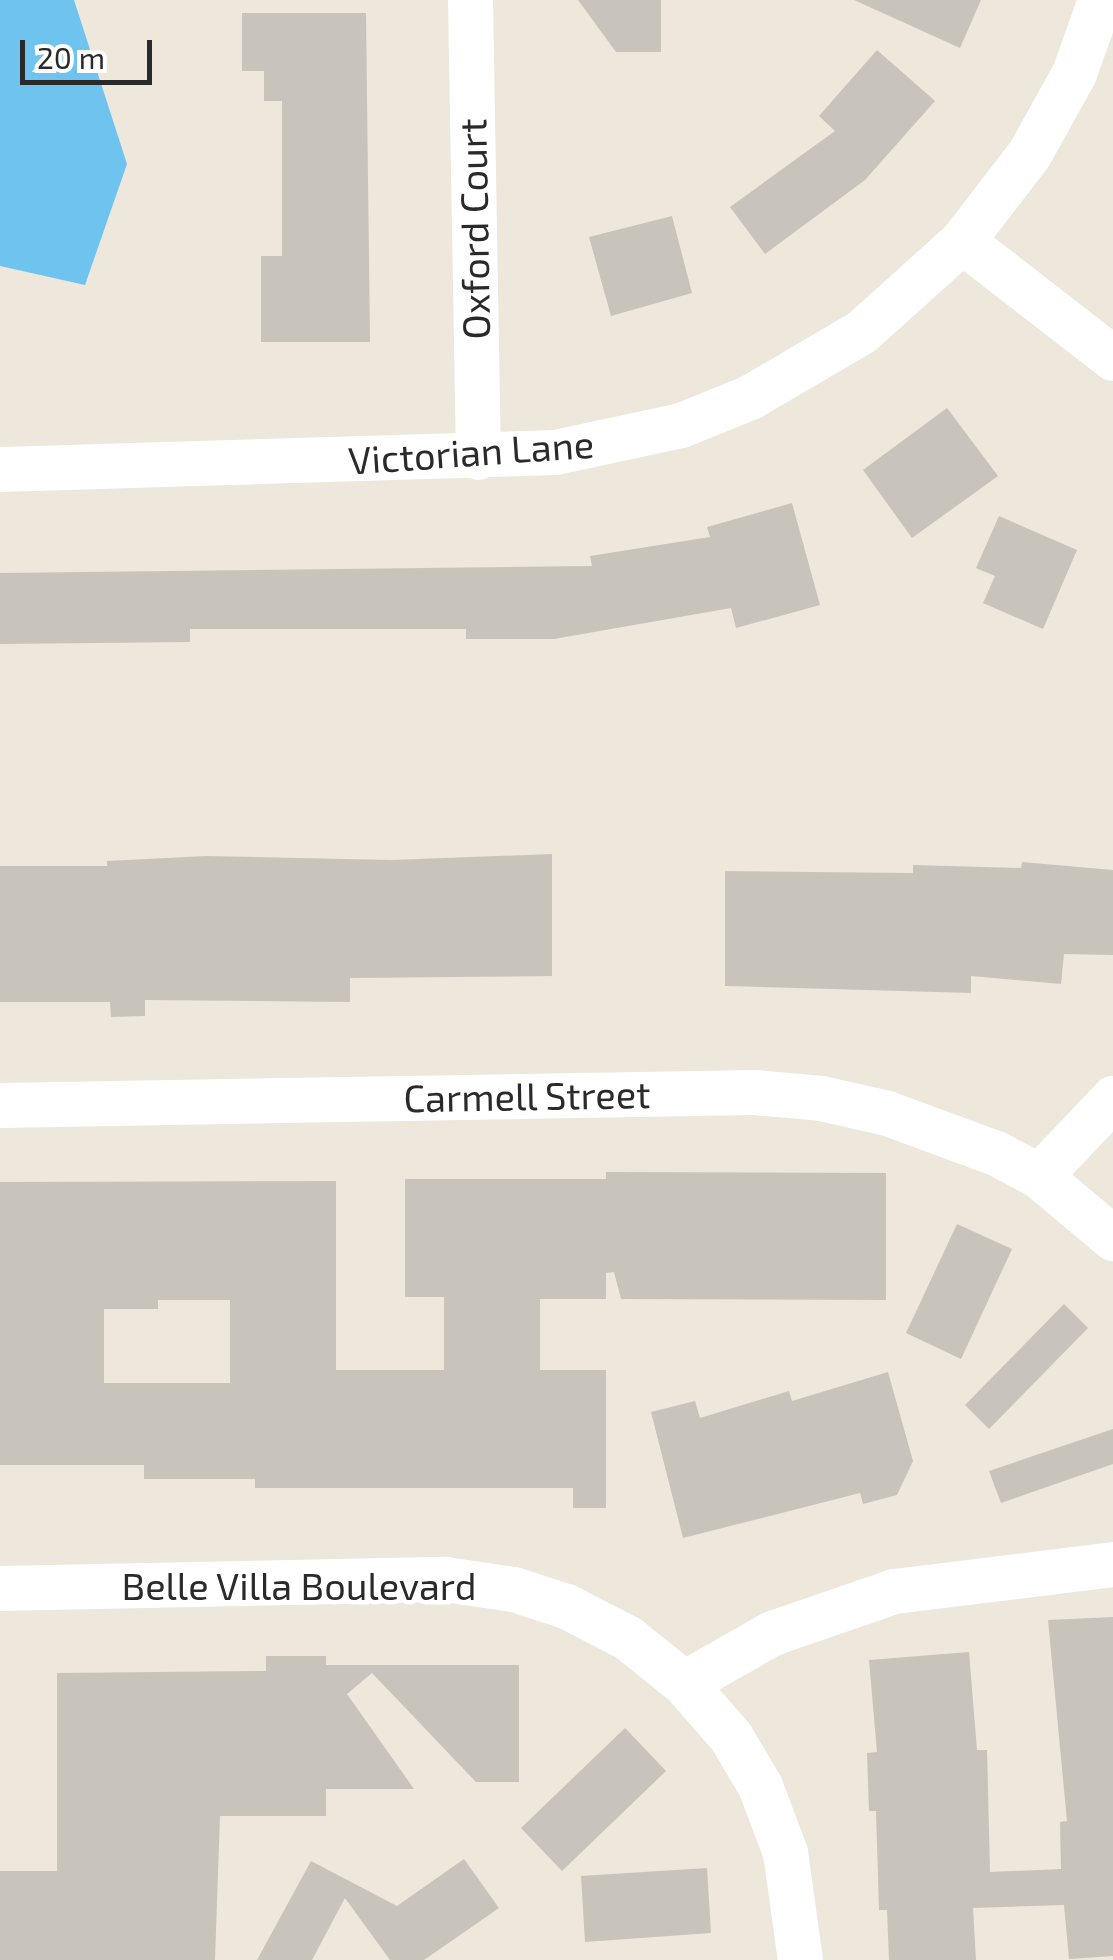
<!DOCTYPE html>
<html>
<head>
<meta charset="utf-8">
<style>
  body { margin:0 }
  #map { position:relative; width:1113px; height:1960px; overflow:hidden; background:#ede7dc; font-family:"Exo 2",sans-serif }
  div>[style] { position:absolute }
  .water>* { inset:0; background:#6fc4ef }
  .building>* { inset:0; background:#c8c4bc }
  .street>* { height:45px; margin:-22.5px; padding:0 22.5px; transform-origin:22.5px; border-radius:22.5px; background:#fff }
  span { translate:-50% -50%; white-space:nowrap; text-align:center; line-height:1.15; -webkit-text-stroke:9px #fff; paint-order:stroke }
  .street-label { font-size:38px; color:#2a2a2a }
  .scale { position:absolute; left:20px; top:40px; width:132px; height:45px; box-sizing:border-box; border:5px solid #2a2a2a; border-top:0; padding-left:12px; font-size:30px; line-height:35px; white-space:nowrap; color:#2a2a2a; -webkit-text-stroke:8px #fff; paint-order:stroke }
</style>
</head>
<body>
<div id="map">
  <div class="water">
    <div style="clip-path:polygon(0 0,74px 0,127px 164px,85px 285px,0 266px)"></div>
  </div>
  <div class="building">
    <div style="clip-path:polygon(578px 0,661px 0,661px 52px,616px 52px)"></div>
    <div style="clip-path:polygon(854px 0,981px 0,960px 48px)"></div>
    <div style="clip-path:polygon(242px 13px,366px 13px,370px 342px,261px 342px,261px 256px,282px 256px,282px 101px,264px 101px,264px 71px,242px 71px)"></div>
    <div style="clip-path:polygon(877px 50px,935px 101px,865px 180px,765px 254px,730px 207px,835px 131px,819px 116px)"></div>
    <div style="clip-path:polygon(672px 216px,692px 293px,611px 316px,589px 237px)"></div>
    <div style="clip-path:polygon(947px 408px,998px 476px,912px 538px,863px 470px)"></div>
    <div style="clip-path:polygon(792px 503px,820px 605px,736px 628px,731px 608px,554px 639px,466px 639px,466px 629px,190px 629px,190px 642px,0 644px,0 573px,592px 566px,590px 556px,710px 537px,707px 527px)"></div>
    <div style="clip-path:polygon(999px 516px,1077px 550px,1043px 629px,983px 603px,995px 576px,976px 568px)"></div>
    <div style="clip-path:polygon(552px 854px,552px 976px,350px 978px,350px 1002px,145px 1000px,145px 1016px,111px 1017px,110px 1002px,0 1002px,0 866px,107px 866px,107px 861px,206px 856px,391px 860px)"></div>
    <div style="clip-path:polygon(1022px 862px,1113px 870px,1113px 955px,1064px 954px,1061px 984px,971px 976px,971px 993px,725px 986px,725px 871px,913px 873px,913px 865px,1021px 868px)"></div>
    <div style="clip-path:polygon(evenodd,606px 1172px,886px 1173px,886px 1300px,621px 1299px,614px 1272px,606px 1273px,606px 1299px,540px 1299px,540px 1370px,606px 1370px,606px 1508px,573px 1508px,573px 1488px,255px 1488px,255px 1479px,144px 1479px,144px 1465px,0 1465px,0 1182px,336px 1181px,336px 1370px,444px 1370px,444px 1297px,405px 1297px,405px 1179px,606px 1179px,606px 1172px,158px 1300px,230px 1300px,230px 1383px,104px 1383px,104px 1309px,158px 1309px,158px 1300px)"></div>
    <div style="clip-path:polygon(957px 1224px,1012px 1249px,961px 1359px,906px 1333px)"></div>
    <div style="clip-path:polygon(1064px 1304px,1088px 1328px,989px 1429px,965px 1405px)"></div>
    <div style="clip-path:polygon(888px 1372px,913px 1461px,897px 1495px,863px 1504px,860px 1493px,683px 1538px,651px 1412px,695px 1401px,700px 1418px,789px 1391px,792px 1401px)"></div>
    <div style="clip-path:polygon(1113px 1429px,1113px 1464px,1001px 1503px,989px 1471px)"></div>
    <div style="clip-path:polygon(1113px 1617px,1113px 1956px,1069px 1959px,1064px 1905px,973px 1908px,976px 1960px,889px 1960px,887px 1910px,879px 1910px,876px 1811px,869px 1811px,867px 1753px,877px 1752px,869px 1660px,969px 1652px,977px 1750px,987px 1750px,990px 1872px,1061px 1869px,1060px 1822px,1067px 1821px,1048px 1620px)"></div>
    <div style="clip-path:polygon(266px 1656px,326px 1656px,326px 1665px,519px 1665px,519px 1782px,476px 1782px,372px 1673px,347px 1694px,414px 1789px,326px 1789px,326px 1816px,220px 1816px,215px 1960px,0 1960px,0 1871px,57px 1871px,57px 1673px,266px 1671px)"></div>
    <div style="clip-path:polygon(625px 1728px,666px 1771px,562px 1871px,521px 1828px)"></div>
    <div style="clip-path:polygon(464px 1859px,499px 1908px,424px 1960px,390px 1960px,345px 1898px,312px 1960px,257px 1960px,311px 1861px,397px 1906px)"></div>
    <div style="clip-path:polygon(707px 1868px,711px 1933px,585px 1942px,581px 1876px)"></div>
  </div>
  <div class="street">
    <div style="left:470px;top:0;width:457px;rotate:89deg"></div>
    <div style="left:962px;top:241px;width:191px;rotate:37.8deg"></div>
    <div style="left:0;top:469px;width:555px;rotate:-1.75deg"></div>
    <div style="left:555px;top:452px;width:129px;rotate:-12.1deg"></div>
    <div style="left:681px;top:425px;width:74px;rotate:-22.1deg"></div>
    <div style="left:750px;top:397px;width:129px;rotate:-30.4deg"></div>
    <div style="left:861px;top:332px;width:136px;rotate:-42deg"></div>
    <div style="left:962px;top:241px;width:110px;rotate:-52.4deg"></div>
    <div style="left:1029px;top:154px;width:93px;rotate:-60.9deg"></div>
    <div style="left:1074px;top:73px;width:77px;rotate:-70.4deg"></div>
    <div style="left:0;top:1105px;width:754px;rotate:-0.99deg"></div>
    <div style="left:754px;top:1092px;width:67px;rotate:5.1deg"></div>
    <div style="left:821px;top:1098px;width:68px;rotate:12.8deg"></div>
    <div style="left:887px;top:1113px;width:116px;rotate:20.2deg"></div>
    <div style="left:996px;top:1153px;width:49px;rotate:28.1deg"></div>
    <div style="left:1039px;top:1176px;width:97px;rotate:40deg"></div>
    <div style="left:1039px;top:1176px;width:108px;rotate:-46.5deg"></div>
    <div style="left:0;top:1588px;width:445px;rotate:-1.2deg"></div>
    <div style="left:445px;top:1579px;width:69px;rotate:8.4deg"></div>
    <div style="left:513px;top:1589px;width:56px;rotate:17.8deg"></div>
    <div style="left:566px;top:1606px;width:70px;rotate:27.3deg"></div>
    <div style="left:628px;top:1638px;width:72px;rotate:38.8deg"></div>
    <div style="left:684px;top:1683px;width:72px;rotate:49deg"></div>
    <div style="left:731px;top:1737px;width:57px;rotate:59.4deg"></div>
    <div style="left:760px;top:1786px;width:71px;rotate:69.3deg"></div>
    <div style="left:785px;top:1852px;width:109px;rotate:82.1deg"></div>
    <div style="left:684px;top:1683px;width:101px;rotate:-29.6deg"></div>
    <div style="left:772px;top:1633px;width:129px;rotate:-19deg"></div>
    <div style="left:894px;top:1591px;width:221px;rotate:-7deg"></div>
  </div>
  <div class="street-label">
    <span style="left:474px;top:229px;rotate:-91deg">Oxford Court</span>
    <span style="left:471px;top:452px;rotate:-4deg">Victorian Lane</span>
    <span style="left:527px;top:1096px;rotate:-1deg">Carmell Street</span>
    <span style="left:299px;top:1586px">Belle Villa Boulevard</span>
  </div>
  <div class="scale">20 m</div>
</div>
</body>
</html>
